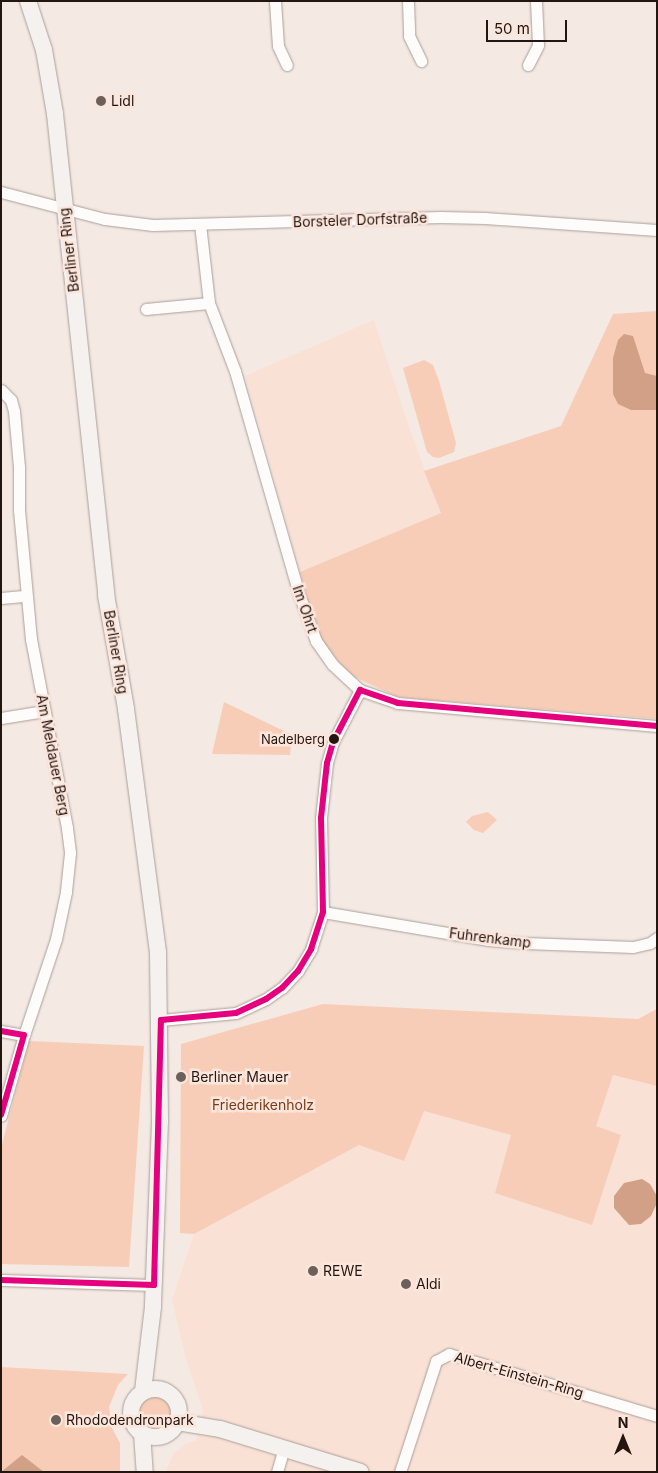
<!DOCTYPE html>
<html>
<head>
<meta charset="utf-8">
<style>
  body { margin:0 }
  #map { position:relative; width:658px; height:1473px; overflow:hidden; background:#f5e9e3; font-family:Inter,sans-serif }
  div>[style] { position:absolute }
  .built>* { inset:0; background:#fae1d5 }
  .green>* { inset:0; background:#f7cdb8 }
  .round { border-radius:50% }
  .water>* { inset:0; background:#d1a086 }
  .roads { filter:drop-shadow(0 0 1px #aa9f99) drop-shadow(0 0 1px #aa9f99) }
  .street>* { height:11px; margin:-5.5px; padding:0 5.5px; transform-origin:5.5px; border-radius:5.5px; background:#fefcfb }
  .secondary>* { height:16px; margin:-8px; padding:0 8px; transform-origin:8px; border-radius:8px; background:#f5f1ef }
  .secondary>.ring { margin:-8px; padding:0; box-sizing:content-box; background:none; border:16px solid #f5f1ef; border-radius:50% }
  .bus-1>* { height:6px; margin:-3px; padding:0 3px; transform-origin:3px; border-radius:3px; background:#e5007d }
  .dots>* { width:14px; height:14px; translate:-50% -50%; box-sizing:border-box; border:2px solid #fce6dc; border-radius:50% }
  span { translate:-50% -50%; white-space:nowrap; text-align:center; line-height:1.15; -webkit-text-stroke:5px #fce6dc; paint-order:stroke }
  .bus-label { font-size:13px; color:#231610 }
  .right { translate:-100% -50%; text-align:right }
  .poi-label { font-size:14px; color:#231610 }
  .left { translate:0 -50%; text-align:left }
  .street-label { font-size:14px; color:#231610 }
  .park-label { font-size:14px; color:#7a3b17 }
  .frame { position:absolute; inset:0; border:2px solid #231610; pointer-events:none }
  .north { position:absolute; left:598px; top:1413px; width:50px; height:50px; -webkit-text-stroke:4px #fce6dc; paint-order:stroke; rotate:0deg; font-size:14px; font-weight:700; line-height:20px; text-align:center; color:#231610 }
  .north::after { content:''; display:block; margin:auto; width:18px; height:22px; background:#231610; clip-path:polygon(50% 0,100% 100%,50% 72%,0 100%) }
  .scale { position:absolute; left:486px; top:20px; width:81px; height:22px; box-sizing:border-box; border:2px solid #231610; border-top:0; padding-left:6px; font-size:15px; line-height:18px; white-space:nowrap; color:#231610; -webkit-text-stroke:4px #fce6dc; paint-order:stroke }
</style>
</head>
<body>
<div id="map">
  <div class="built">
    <div style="clip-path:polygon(374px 320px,410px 430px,441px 513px,300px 572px,245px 376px)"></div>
    <div style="clip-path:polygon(613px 1075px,657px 1086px,657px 1472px,165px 1472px,174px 1453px,186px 1444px,196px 1440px,203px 1410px,186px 1359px,172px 1300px,194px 1234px,423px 1111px,511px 1135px,621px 1135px,595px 1127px)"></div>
  </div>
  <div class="green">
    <div style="clip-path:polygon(657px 311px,657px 719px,398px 697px,348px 674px,318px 635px,300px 572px,441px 513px,424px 471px,561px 426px,613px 314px)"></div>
    <div style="clip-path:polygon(424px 360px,433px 365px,439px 381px,456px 443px,454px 452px,439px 458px,433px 457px,427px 452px,403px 368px)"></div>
    <div style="clip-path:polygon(224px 702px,292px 735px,290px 755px,212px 754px)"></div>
    <div style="clip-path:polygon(488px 812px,497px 820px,483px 833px,474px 830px,466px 822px,472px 816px)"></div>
    <div style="clip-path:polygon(323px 1004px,638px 1019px,657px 1009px,657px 1086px,613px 1075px,596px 1126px,621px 1135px,592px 1225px,495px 1193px,511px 1135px,424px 1111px,404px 1161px,359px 1145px,194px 1234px,180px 1233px,181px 1044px)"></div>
    <div style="clip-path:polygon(29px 1041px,144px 1046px,129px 1267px,1px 1264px,1px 1148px)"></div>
    <div style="clip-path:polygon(1px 1367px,128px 1374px,118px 1385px,109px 1407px,112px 1428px,120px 1443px,120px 1472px,1px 1472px)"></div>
    <div class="round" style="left:134px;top:1392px;width:42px;height:42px"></div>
  </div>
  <div class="water">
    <div style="clip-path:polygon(624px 334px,633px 336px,645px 373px,657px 376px,657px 410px,631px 410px,618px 404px,613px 394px,613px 358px,618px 340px)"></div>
    <div style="clip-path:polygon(642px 1179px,650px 1184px,657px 1196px,657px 1203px,651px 1216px,641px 1224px,629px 1225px,614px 1208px,614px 1196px,624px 1183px)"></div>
    <div style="clip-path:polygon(22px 1455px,44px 1472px,1px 1472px)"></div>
  </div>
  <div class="roads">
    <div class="street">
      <div style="left:275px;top:1px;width:45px;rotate:86.2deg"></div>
      <div style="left:278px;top:46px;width:21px;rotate:65deg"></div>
      <div style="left:408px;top:1px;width:35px;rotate:88deg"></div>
      <div style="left:409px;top:36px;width:28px;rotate:64deg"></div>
      <div style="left:528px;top:65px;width:22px;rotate:-63deg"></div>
      <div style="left:538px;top:45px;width:44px;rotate:-92.6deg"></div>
      <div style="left:1px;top:192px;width:107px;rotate:14.6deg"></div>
      <div style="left:105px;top:219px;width:48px;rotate:7.1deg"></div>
      <div style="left:153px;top:225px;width:288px;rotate:-1.6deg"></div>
      <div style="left:441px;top:217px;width:44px;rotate:1.3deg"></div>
      <div style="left:485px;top:218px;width:172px;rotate:4deg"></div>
      <div style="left:200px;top:224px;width:80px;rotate:83.5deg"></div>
      <div style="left:209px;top:303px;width:73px;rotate:69.1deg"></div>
      <div style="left:235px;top:371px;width:232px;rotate:74deg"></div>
      <div style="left:299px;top:594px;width:50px;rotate:70.1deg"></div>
      <div style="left:316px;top:641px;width:29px;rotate:55deg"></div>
      <div style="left:333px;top:665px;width:37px;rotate:43deg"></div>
      <div style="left:360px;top:690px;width:40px;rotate:18.9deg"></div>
      <div style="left:398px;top:703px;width:260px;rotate:5.1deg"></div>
      <div style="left:146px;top:309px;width:63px;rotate:-5.4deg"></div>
      <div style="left:1px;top:390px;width:14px;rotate:45deg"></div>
      <div style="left:11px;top:400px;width:11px;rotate:75deg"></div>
      <div style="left:14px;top:411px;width:56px;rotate:84.9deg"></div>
      <div style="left:19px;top:467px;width:43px;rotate:90deg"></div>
      <div style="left:19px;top:510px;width:130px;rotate:84.7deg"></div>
      <div style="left:31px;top:639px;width:192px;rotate:79.2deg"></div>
      <div style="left:67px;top:828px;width:25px;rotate:83deg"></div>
      <div style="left:70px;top:853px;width:39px;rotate:96deg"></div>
      <div style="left:66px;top:892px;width:48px;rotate:102deg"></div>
      <div style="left:56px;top:939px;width:101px;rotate:108.4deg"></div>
      <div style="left:24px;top:1035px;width:84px;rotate:105.9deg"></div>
      <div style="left:1px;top:598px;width:25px;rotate:-5deg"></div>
      <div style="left:1px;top:718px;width:44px;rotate:-9.2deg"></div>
      <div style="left:323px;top:912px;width:168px;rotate:9.6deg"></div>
      <div style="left:489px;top:940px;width:36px;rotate:5deg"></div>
      <div style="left:525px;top:943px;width:108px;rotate:2.1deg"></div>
      <div style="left:633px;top:947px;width:17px;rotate:-13deg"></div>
      <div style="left:650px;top:943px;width:9px;rotate:-36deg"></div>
      <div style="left:161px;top:1020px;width:75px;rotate:-5.3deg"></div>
      <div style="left:236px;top:1013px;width:33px;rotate:-25deg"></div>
      <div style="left:266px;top:999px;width:19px;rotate:-35deg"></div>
      <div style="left:282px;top:988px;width:23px;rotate:-47deg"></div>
      <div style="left:298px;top:971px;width:26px;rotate:-59deg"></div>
      <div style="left:311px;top:949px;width:39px;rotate:-72deg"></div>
      <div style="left:323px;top:912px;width:94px;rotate:-91.2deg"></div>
      <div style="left:321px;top:818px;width:55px;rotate:-83.8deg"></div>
      <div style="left:327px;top:763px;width:22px;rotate:-74deg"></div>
      <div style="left:333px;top:742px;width:59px;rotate:-62.6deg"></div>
      <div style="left:1px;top:1031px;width:23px;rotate:10deg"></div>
      <div style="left:1px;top:1280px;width:153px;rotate:1.9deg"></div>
      <div style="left:277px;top:1472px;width:25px;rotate:-74deg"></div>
      <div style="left:400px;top:1472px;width:117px;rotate:-72deg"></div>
      <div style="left:436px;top:1361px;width:15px;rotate:-28deg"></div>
      <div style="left:449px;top:1354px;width:217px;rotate:16.6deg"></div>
    </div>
    <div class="secondary">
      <div style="left:28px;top:1px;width:52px;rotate:71.9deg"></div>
      <div style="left:44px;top:50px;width:65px;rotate:80.2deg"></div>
      <div style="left:55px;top:114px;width:484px;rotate:83.9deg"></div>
      <div style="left:106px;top:595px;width:116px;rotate:80deg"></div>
      <div style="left:126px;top:709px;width:246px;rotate:82.5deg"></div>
      <div style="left:158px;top:953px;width:169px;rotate:89.3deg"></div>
      <div style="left:160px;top:1122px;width:185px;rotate:92.2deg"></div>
      <div style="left:153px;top:1307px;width:85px;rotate:96.8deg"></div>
      <div class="ring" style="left:131px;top:1389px;width:32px;height:32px"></div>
      <div style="left:177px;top:1422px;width:44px;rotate:9.2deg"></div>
      <div style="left:220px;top:1429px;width:147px;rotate:17deg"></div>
      <div style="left:142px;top:1433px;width:39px;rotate:86deg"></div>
    </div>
  </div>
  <div class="bus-1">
    <div style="left:1px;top:1031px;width:23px;rotate:10deg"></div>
    <div style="left:24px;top:1035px;width:83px;rotate:106deg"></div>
    <div style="left:1px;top:1280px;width:153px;rotate:1.9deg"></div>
    <div style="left:154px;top:1285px;width:265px;rotate:-88.5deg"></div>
    <div style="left:161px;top:1020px;width:75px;rotate:-5.3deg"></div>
    <div style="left:236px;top:1013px;width:33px;rotate:-25deg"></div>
    <div style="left:266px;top:999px;width:19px;rotate:-35deg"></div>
    <div style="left:282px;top:988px;width:23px;rotate:-47deg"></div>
    <div style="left:298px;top:971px;width:26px;rotate:-59deg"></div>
    <div style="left:311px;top:949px;width:39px;rotate:-72deg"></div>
    <div style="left:323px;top:912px;width:94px;rotate:-91.2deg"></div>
    <div style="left:321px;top:818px;width:55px;rotate:-83.8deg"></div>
    <div style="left:327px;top:763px;width:22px;rotate:-74deg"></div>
    <div style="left:333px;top:742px;width:59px;rotate:-62.6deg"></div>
    <div style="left:360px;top:690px;width:40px;rotate:18.9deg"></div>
    <div style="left:398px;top:703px;width:260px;rotate:5.1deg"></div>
  </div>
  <div class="dots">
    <div style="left:101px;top:101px;background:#6c605a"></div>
    <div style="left:334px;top:739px;background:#231610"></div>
    <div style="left:181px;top:1077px;background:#6c605a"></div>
    <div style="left:313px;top:1271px;background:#6c605a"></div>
    <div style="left:406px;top:1284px;background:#6c605a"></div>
    <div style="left:56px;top:1420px;background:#6c605a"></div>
  </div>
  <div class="bus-label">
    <span class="right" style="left:325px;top:739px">Nadelberg</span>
  </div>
  <div class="poi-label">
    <span class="left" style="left:111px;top:101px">Lidl</span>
    <span class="left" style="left:191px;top:1077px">Berliner Mauer</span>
    <span class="left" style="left:323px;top:1271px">REWE</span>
    <span class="left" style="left:416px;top:1284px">Aldi</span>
    <span class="left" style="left:66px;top:1420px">Rhododendronpark</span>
  </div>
  <div class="street-label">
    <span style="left:360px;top:220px;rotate:-2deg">Borsteler Dorfstraße</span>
    <span style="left:69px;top:250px;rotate:-97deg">Berliner Ring</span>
    <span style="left:305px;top:609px;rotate:71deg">Im Ohrt</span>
    <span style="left:116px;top:652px;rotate:80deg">Berliner Ring</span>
    <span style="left:53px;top:755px;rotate:79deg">Am Meldauer Berg</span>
    <span style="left:490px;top:938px;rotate:7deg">Fuhrenkamp</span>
    <span style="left:519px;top:1375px;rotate:16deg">Albert-Einstein-Ring</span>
  </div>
  <div class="park-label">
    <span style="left:263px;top:1105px">Friederikenholz</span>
  </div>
  <div class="frame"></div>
  <div class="north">N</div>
  <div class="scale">50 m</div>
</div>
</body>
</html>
